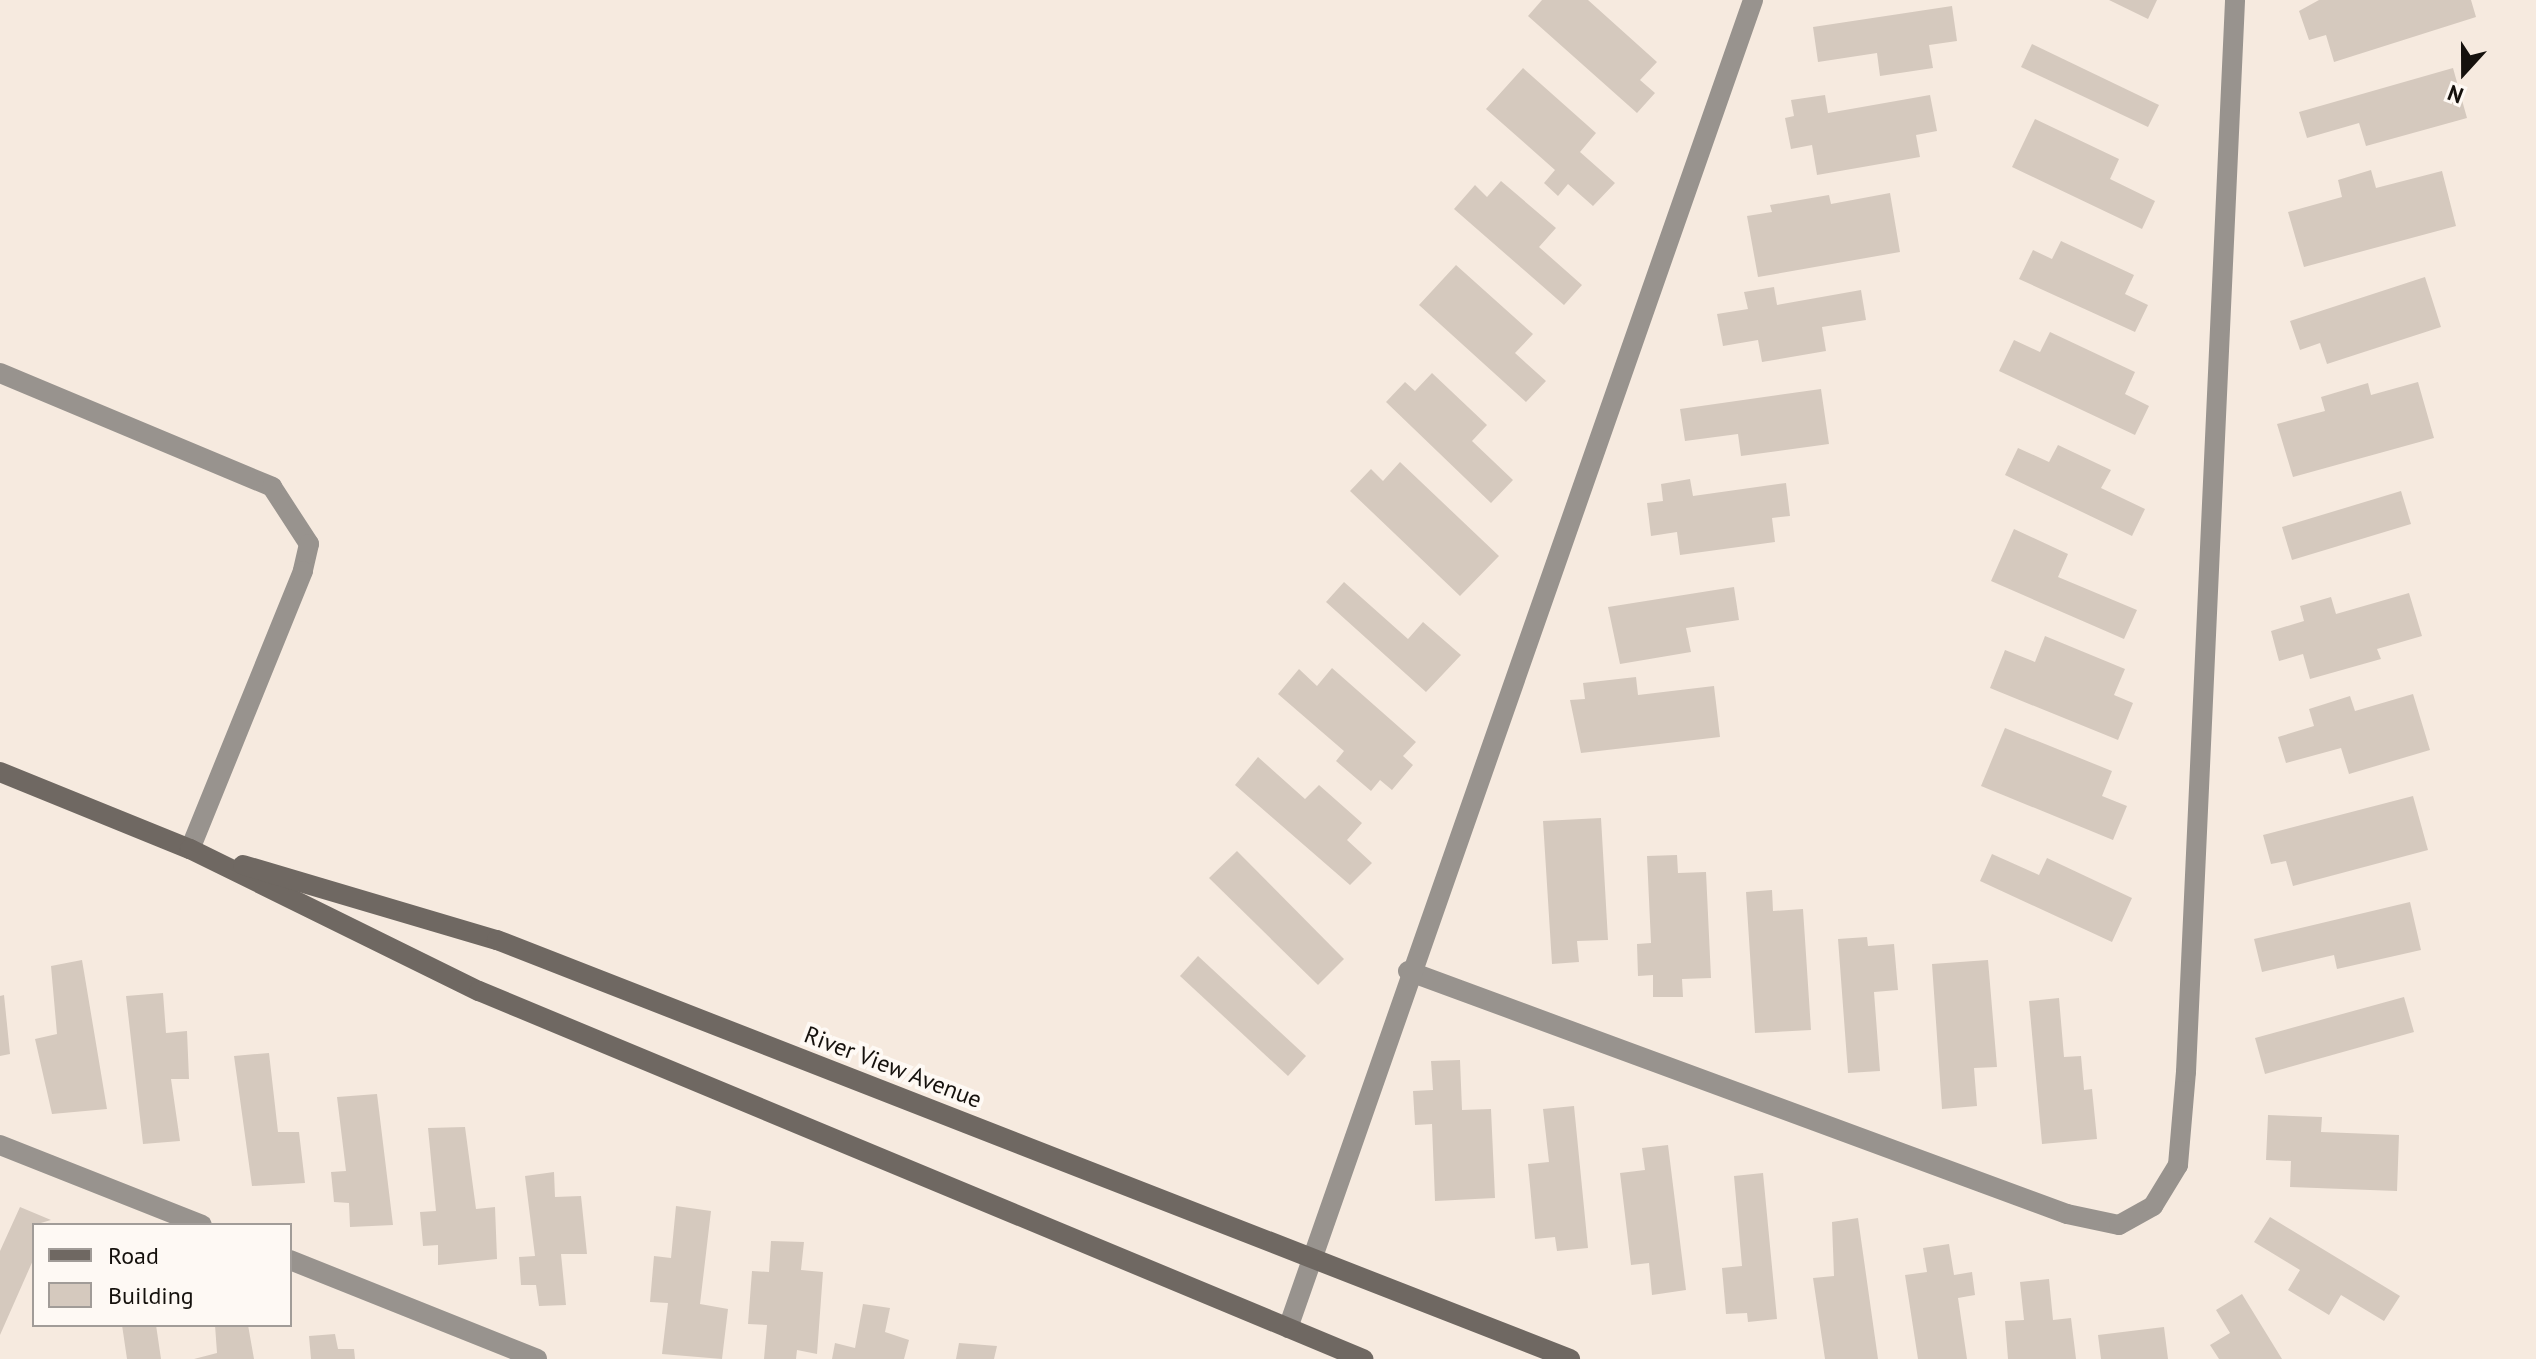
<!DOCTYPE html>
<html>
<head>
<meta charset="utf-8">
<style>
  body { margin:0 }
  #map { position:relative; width:2536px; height:1359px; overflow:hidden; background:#f6eadf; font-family:"PT Sans",sans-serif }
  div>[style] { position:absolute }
  .building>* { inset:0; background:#d5c9be }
  .lane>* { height:20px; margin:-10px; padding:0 10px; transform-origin:10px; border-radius:10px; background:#98938e }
  .secondary>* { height:20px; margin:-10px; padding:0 10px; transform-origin:10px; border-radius:10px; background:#6f6862 }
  span { translate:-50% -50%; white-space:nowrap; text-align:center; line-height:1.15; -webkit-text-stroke:8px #fef9f4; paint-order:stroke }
  .street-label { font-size:24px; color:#15110d }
  .legend { position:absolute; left:32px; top:1223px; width:260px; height:104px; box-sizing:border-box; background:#fef9f4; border:2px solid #a19c98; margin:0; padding:10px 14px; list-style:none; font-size:24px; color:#15110d }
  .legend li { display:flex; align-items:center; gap:16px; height:40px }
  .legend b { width:40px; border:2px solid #a19c98 }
  .north { position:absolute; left:2424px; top:32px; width:80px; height:80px; -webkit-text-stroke:6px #fef9f4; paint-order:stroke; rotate:201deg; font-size:22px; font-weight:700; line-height:32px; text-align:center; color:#15110d }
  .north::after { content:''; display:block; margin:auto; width:28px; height:36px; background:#15110d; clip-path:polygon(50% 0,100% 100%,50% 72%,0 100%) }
</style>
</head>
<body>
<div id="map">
  <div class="building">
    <div style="clip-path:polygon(1542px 0,1588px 0,1657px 62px,1640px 80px,1655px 93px,1637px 113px,1528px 16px)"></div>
    <div style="clip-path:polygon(2109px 0,2157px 0,2148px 19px)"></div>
    <div style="clip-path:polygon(2319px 0,2471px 0,2476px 17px,2334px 62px,2326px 35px,2309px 40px,2299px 11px)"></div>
    <div style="clip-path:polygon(1952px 6px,1957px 41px,1929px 45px,1933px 68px,1880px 76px,1877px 53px,1818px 62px,1813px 27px)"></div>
    <div style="clip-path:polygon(2032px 44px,2159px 105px,2148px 127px,2021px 67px)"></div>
    <div style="clip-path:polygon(1523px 68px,1596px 133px,1580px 152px,1615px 183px,1593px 206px,1568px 184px,1558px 196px,1544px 183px,1555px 170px,1486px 109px)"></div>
    <div style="clip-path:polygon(2453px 68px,2467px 118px,2366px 146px,2359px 123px,2307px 138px,2299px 112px)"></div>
    <div style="clip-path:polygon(1825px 95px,1828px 113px,1930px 95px,1937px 131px,1916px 135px,1920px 157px,1817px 175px,1812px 145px,1791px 149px,1785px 118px,1794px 116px,1791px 100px)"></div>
    <div style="clip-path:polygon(2035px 119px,2119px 159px,2110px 179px,2155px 201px,2142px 229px,2012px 167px)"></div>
    <div style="clip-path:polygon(2371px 170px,2376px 188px,2442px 171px,2456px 226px,2304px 267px,2288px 212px,2342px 197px,2338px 180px)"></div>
    <div style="clip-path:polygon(1501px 181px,1556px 228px,1539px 247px,1582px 285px,1564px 305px,1454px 209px,1475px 185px,1487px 197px)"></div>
    <div style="clip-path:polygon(1890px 193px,1900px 252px,1758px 277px,1747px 216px,1772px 212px,1770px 205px,1829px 195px,1831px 204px)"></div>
    <div style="clip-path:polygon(2061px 241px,2134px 275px,2125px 294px,2148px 305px,2135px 332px,2019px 279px,2033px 250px,2052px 259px)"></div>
    <div style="clip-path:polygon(1456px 265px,1533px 334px,1515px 353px,1546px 381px,1526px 402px,1419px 305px)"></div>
    <div style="clip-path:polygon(2425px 277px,2441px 327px,2327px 364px,2320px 343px,2300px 350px,2290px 321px)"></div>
    <div style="clip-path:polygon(1774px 287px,1777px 305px,1861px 290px,1866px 320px,1822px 327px,1826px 351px,1762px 362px,1758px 340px,1723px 346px,1717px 314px,1748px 309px,1744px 292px)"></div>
    <div style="clip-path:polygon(2050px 332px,2135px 372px,2125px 394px,2149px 406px,2135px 435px,1999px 371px,2014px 340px,2040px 352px)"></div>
    <div style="clip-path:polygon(1432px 373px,1487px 425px,1472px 441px,1513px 480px,1491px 503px,1386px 402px,1405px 382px,1415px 391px)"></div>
    <div style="clip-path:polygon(2418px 382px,2434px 438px,2293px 477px,2277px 424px,2325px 411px,2321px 397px,2368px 383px,2371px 395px)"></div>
    <div style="clip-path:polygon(1821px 389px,1829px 444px,1741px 456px,1738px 434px,1685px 441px,1680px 409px)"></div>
    <div style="clip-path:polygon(2058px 445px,2111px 470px,2101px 488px,2145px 509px,2132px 536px,2005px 475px,2018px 448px,2049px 462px)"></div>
    <div style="clip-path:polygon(1400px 462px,1499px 556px,1460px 596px,1350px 491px,1371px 469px,1383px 481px)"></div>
    <div style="clip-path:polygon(1690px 479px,1693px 496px,1786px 483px,1790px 516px,1772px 518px,1775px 542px,1680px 555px,1677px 532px,1651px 536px,1647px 503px,1663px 501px,1661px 484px)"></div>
    <div style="clip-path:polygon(2401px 491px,2411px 524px,2292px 560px,2282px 527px)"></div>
    <div style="clip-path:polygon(2014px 529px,2068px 554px,2058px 577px,2137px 610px,2124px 639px,1991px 581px)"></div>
    <div style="clip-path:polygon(1344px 582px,1408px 639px,1423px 622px,1461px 655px,1426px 692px,1326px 602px)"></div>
    <div style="clip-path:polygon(1734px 587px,1739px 620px,1686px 628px,1691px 652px,1620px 664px,1608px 607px)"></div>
    <div style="clip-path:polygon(2409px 593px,2422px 636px,2377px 649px,2381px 659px,2310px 679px,2303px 654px,2279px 661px,2271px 631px,2304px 621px,2300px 606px,2331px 597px,2336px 614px)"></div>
    <div style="clip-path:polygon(2045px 636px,2125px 669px,2114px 695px,2133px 703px,2118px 740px,1990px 688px,2005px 650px,2035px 662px)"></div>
    <div style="clip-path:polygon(1332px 668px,1416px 742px,1403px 756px,1413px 765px,1392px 790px,1380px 780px,1371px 791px,1336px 761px,1344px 751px,1278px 694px,1299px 669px,1317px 686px)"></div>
    <div style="clip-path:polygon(1636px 677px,1638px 695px,1714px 686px,1720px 737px,1581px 753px,1570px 700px,1585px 699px,1583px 683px)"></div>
    <div style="clip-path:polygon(2413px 694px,2430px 750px,2349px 774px,2341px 748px,2286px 763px,2278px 737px,2314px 726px,2309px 709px,2350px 696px,2355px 711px)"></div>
    <div style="clip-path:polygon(2005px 728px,2112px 771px,2102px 796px,2127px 806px,2113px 840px,1981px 786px)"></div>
    <div style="clip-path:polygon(1258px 757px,1305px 799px,1319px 785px,1362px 823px,1347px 840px,1372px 863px,1350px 885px,1235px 785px)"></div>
    <div style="clip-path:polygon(2413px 796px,2428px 850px,2293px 886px,2286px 861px,2271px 864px,2263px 835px)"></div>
    <div style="clip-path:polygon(1601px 818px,1608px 940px,1577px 941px,1579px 962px,1552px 964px,1543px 821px)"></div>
    <div style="clip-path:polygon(1237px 851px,1344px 959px,1318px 985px,1209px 878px)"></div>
    <div style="clip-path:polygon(1992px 854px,2039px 875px,2047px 858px,2132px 898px,2112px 942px,1980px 881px)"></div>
    <div style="clip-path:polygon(1677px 855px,1678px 873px,1706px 872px,1711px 978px,1682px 979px,1683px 997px,1653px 997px,1653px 975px,1638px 976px,1637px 944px,1651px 943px,1647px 856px)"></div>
    <div style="clip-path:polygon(1772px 890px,1773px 911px,1803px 909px,1811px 1030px,1755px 1033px,1746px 892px)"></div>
    <div style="clip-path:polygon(2410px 902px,2421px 950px,2337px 969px,2334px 955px,2262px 972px,2254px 939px)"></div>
    <div style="clip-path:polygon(1867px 937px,1868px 946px,1894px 944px,1898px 990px,1874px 992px,1880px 1071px,1848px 1073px,1838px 939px)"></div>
    <div style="clip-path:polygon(1198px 956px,1306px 1056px,1288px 1076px,1180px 976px)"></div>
    <div style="clip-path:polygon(82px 960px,107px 1109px,52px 1114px,35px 1039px,57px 1034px,51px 966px)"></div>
    <div style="clip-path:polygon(1988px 960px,1997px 1067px,1974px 1068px,1977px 1106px,1942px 1109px,1932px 964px)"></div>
    <div style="clip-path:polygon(163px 993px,166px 1033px,187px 1031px,189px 1079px,171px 1079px,180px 1141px,143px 1144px,126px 996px)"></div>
    <div style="clip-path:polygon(4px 995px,10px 1054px,0 1056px,0 996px)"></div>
    <div style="clip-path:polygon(2404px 997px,2414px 1032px,2265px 1074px,2255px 1038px)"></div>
    <div style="clip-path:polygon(2059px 998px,2064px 1057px,2081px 1056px,2084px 1090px,2092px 1089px,2097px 1139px,2042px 1144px,2029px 1001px)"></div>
    <div style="clip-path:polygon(269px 1053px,278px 1132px,299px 1132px,305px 1183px,252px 1186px,234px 1056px)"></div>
    <div style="clip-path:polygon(1460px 1060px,1462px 1110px,1491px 1109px,1495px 1198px,1435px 1201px,1432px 1124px,1415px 1125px,1413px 1091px,1433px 1090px,1431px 1061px)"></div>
    <div style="clip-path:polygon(377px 1094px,393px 1225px,350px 1227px,349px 1203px,334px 1202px,331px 1172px,346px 1171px,337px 1097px)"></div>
    <div style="clip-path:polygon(1574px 1106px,1588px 1248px,1557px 1251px,1555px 1237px,1535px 1239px,1528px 1164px,1549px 1162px,1543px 1109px)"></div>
    <div style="clip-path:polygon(2268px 1115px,2322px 1117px,2321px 1132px,2399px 1135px,2397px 1191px,2290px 1187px,2291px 1161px,2266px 1160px)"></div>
    <div style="clip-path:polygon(465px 1127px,476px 1209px,495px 1207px,497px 1259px,438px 1265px,438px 1245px,423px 1246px,420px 1212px,436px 1211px,428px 1128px)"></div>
    <div style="clip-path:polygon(1668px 1145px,1686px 1290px,1652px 1295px,1649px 1263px,1631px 1265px,1620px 1173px,1645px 1170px,1642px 1148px)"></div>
    <div style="clip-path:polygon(554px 1172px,555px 1197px,581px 1196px,587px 1254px,561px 1254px,566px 1305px,539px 1306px,536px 1285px,521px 1285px,519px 1257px,535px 1256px,525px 1176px)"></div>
    <div style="clip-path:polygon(1763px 1173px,1777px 1319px,1748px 1322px,1747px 1313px,1726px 1314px,1722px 1268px,1742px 1266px,1734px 1176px)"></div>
    <div style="clip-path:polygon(676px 1206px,711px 1211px,700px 1304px,728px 1309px,722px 1359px,662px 1354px,668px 1303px,650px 1302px,654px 1256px,671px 1258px)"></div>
    <div style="clip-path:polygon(20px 1207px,51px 1220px,34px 1225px,34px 1258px,0 1335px,0 1251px)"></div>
    <div style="clip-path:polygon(2270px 1217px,2400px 1296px,2384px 1321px,2341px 1295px,2329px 1315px,2288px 1290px,2300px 1270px,2254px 1242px)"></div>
    <div style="clip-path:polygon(1858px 1218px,1878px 1359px,1825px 1359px,1813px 1278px,1834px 1276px,1832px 1222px)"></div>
    <div style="clip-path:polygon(771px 1241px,804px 1242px,801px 1270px,823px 1272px,817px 1354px,797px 1350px,796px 1359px,764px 1359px,767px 1325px,748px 1324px,752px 1271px,769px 1272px)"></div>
    <div style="clip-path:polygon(1949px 1244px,1954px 1275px,1972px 1272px,1975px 1295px,1958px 1298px,1967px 1359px,1918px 1359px,1905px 1275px,1927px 1272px,1923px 1248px)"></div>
    <div style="clip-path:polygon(2049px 1279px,2053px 1320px,2071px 1318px,2076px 1359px,2008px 1359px,2005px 1321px,2024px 1320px,2020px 1282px)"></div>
    <div style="clip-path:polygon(2242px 1294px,2282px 1359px,2219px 1359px,2210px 1345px,2230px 1333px,2216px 1310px)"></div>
    <div style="clip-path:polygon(863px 1304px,890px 1308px,885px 1332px,909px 1340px,904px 1359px,832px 1359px,835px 1343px,855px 1348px)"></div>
    <div style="clip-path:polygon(122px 1325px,156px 1325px,161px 1359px,127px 1359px)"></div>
    <div style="clip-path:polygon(215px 1325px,248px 1325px,254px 1359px,194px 1359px,217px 1353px)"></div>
    <div style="clip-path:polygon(2164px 1327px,2168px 1359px,2101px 1359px,2098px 1335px)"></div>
    <div style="clip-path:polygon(335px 1334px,338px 1349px,354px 1349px,355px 1359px,311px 1359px,309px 1336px)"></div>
    <div style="clip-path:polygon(959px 1343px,997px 1346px,994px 1359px,956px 1359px)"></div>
  </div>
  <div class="lane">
    <div style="left:0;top:373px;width:295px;rotate:22.7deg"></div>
    <div style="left:272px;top:487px;width:68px;rotate:57deg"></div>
    <div style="left:309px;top:544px;width:28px;rotate:103deg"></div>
    <div style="left:303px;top:571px;width:300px;rotate:112.1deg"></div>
    <div style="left:1408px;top:971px;width:702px;rotate:20.24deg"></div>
    <div style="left:2067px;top:1214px;width:53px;rotate:11.9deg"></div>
    <div style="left:2119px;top:1225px;width:39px;rotate:-29deg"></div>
    <div style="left:2153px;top:1206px;width:48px;rotate:-58.6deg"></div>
    <div style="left:2178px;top:1165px;width:93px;rotate:-85.1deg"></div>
    <div style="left:2186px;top:1072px;width:1073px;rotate:-87.38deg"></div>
    <div style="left:0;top:1145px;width:217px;rotate:21.6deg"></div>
    <div style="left:290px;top:1260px;width:266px;rotate:21.8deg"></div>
    <div style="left:1288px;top:1328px;width:1407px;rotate:-70.7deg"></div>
  </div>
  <div class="secondary">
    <div style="left:0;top:772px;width:205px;rotate:22.1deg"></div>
    <div style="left:190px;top:849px;width:322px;rotate:26.2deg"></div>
    <div style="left:479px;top:991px;width:958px;rotate:22.6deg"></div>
    <div style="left:243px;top:865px;width:265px;rotate:16.5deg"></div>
    <div style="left:497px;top:940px;width:1152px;rotate:21.33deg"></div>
  </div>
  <div class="street-label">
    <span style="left:893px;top:1067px;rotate:21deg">River View Avenue</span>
  </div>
  <ul class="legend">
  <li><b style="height:10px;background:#6f6862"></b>Road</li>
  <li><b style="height:22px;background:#d5c9be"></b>Building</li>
  </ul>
  <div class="north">N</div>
</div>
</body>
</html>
